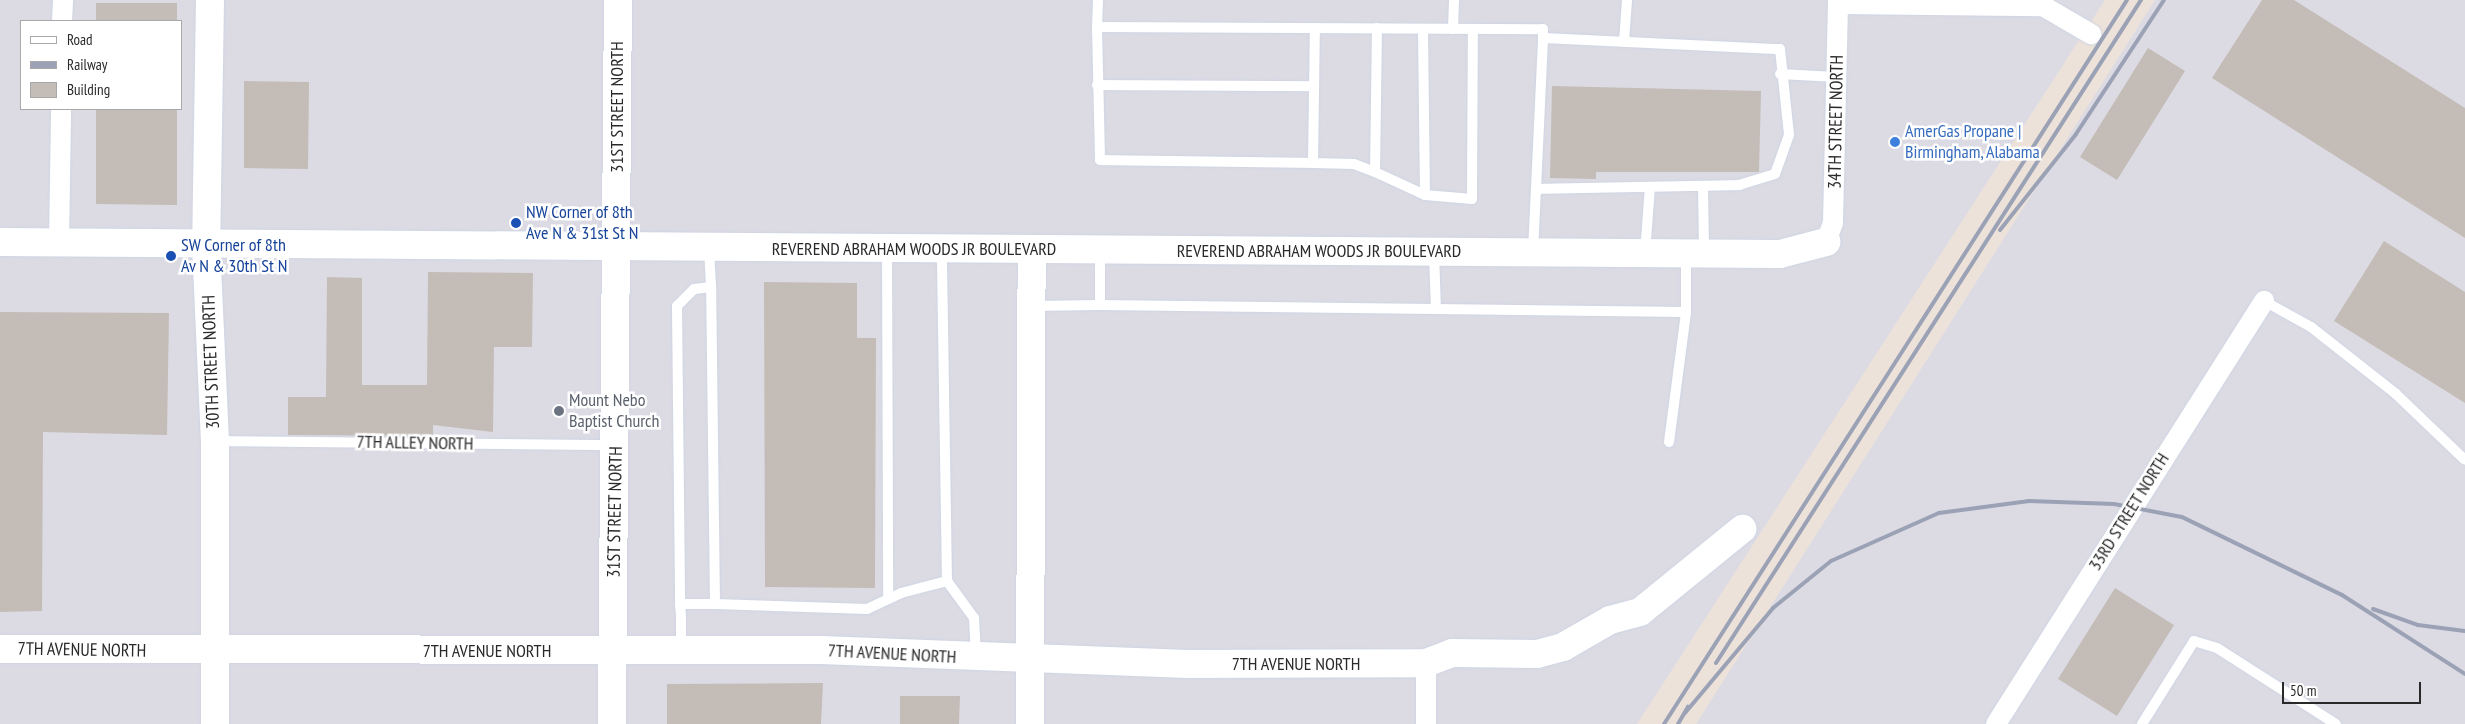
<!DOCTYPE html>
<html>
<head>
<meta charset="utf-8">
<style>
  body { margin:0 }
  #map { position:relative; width:2465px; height:724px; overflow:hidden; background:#ece2d9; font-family:"PT Sans Narrow",sans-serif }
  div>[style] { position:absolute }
  .industrial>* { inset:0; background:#dcdbe4 }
  .building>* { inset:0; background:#c4bcb6 }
  .roads { filter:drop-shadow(0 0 1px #ced5e3) drop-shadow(0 0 1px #ced5e3) }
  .lane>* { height:10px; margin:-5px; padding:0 5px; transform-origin:5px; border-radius:5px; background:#fff }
  .street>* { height:20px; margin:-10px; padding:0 10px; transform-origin:10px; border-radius:10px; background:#fff }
  .secondary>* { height:28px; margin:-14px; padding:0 14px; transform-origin:14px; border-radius:14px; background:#fff }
  .rail>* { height:4px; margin:-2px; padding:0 2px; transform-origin:2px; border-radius:2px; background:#9ca2b5 }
  .dots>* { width:14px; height:14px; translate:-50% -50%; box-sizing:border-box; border:2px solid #fff; border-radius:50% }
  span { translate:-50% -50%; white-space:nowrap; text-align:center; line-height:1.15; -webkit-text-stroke:5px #fff; paint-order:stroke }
  .street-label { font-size:18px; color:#292929 }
  .shop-label { font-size:18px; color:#366cbe }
  .left { translate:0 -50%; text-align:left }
  .transit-label { font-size:18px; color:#164399 }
  .worship-label { font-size:18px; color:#5b616d }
  .legend { position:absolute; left:20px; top:20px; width:162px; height:90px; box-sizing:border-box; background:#fff; border:1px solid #a9a9a9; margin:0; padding:6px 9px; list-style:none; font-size:15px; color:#292929 }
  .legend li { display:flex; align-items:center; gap:10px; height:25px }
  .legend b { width:25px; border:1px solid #a9a9a9 }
  .scale { position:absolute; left:2282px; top:682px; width:139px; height:22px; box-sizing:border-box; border:2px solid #292929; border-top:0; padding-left:6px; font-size:15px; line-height:18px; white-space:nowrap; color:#292929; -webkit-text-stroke:4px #fff; paint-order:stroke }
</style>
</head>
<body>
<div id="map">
  <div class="industrial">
    <div style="clip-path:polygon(evenodd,0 0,2105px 0,1637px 724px,0 724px,0 0,21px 21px,181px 21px,181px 109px,21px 109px,21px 21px)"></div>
    <div style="clip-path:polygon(2155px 0,2465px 0,2465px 724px,1696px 724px)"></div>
  </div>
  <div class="building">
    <div style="clip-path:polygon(2262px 0,2294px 0,2465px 108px,2465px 238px,2212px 78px)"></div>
    <div style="clip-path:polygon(96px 3px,177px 3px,177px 21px,96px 21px)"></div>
    <div style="clip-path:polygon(2148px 48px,2185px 71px,2117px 180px,2080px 157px)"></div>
    <div style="clip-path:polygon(244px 81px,309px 82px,308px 169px,244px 168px)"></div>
    <div style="clip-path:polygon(1552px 86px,1761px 91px,1759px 172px,1596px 172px,1596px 179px,1550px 178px)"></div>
    <div style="clip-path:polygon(96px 109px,177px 109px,177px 205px,96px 204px)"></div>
    <div style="clip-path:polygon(2384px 241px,2465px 292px,2465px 403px,2334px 321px)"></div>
    <div style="clip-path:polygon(428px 272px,533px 273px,532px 347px,494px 347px,493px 432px,433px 425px,433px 436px,288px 435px,288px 397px,326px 397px,327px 277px,362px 278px,362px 385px,427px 385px)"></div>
    <div style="clip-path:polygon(764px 282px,857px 283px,857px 338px,876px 338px,875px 588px,765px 587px)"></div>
    <div style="clip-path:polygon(0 312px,169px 313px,167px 435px,43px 432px,42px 611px,0 612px)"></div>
    <div style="clip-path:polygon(2115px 588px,2174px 625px,2117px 716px,2058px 679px)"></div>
    <div style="clip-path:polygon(823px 683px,821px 724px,667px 724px,667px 684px)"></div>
    <div style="clip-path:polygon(900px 696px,960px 696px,959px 724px,900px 724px)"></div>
  </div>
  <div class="roads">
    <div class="lane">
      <div style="left:1098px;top:0;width:27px;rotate:92deg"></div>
      <div style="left:1097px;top:27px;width:446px;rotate:0.3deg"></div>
      <div style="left:1543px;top:29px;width:9px;rotate:90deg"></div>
      <div style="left:1097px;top:27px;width:133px;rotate:88.7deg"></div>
      <div style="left:1100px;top:160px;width:213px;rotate:0.8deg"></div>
      <div style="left:1313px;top:163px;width:135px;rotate:-89.2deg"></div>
      <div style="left:1453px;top:29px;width:29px;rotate:-88deg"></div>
      <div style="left:1624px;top:42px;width:42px;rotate:-85.9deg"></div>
      <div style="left:1780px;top:74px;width:56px;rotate:3.1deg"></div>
      <div style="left:1097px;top:85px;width:217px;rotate:0.3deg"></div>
      <div style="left:1313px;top:163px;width:41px;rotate:1.4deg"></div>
      <div style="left:1354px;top:164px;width:22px;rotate:21deg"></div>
      <div style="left:1375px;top:172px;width:144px;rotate:-89.2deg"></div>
      <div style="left:1375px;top:172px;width:55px;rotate:24.7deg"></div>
      <div style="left:1425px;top:195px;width:166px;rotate:-90.7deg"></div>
      <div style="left:1703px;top:186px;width:66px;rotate:89.1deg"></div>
      <div style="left:1425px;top:195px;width:47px;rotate:4.9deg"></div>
      <div style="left:1472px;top:199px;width:170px;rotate:-89.7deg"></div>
      <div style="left:709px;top:248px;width:39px;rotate:87deg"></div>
      <div style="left:887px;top:250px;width:349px;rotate:89.8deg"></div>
      <div style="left:1100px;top:251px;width:54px;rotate:90deg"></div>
      <div style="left:1100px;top:305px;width:586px;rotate:0.68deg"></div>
      <div style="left:1686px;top:312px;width:57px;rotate:-90deg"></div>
      <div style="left:1533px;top:252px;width:214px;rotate:-87.3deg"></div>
      <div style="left:1543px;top:38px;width:237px;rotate:2.7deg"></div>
      <div style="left:1780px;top:49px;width:86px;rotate:84deg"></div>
      <div style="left:1789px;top:135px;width:41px;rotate:109.7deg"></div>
      <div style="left:1775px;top:174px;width:37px;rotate:163deg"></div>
      <div style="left:1740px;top:185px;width:204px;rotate:178.9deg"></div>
      <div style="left:1434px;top:253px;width:56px;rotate:88deg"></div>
      <div style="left:1645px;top:253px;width:66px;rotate:-85.7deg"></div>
      <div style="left:2264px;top:301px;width:54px;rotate:29deg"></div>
      <div style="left:2311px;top:327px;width:108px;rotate:38.2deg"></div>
      <div style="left:2396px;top:394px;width:95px;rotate:43.7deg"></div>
      <div style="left:1033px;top:306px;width:67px;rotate:-0.9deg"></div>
      <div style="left:216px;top:441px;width:398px;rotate:0.6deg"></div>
      <div style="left:1669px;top:442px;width:131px;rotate:-82.5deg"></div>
      <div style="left:947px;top:581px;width:46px;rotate:53.9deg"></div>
      <div style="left:974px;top:618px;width:37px;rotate:87deg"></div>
      <div style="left:680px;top:604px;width:35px"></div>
      <div style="left:715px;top:604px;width:317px;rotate:-90.7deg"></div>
      <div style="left:711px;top:287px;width:17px;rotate:173deg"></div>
      <div style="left:694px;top:289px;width:24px;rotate:135deg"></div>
      <div style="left:677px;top:306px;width:298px;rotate:89.4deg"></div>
      <div style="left:680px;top:604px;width:12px;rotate:85deg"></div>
      <div style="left:681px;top:616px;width:34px;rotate:90deg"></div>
      <div style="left:715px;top:604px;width:152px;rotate:1.9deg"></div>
      <div style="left:867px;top:609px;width:38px;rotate:-25deg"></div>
      <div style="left:901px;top:593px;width:48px;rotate:-14.6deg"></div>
      <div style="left:947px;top:581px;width:332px;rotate:-90.9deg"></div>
      <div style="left:2142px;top:724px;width:98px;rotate:-57.9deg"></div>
      <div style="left:2194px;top:641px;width:24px;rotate:17deg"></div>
      <div style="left:2217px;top:648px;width:141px;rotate:32.6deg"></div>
    </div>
    <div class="street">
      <div style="left:1838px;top:4px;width:205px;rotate:0.6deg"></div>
      <div style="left:2043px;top:6px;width:56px;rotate:30.3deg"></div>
      <div style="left:62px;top:21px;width:21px;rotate:-87deg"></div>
      <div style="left:1826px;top:242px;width:20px;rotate:-70deg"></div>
      <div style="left:1833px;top:223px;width:223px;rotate:-88.7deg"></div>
      <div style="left:59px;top:243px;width:134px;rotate:-89.1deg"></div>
      <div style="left:1426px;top:724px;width:61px;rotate:-90deg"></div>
      <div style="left:1996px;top:724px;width:501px;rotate:-57.64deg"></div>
    </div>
    <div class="secondary">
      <div style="left:210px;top:0;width:244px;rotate:90.9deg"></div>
      <div style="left:206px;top:244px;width:197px;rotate:87.4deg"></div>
      <div style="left:215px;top:441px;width:283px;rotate:90deg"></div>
      <div style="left:0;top:242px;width:1780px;rotate:0.39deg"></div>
      <div style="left:1780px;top:254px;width:48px;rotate:-14.6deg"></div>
      <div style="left:0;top:649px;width:821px;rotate:0.07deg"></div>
      <div style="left:821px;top:650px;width:367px;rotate:2.2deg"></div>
      <div style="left:1188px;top:664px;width:238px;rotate:-0.2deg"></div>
      <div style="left:1426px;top:663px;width:28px;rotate:-21deg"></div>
      <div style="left:1452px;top:653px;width:85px;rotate:0.7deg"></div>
      <div style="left:1537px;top:654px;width:27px;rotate:-15deg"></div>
      <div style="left:1563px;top:647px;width:54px;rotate:-29.9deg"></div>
      <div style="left:1610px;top:620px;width:31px;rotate:-15deg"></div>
      <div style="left:1640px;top:612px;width:132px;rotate:-39.1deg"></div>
      <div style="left:612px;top:724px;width:724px;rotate:-89.53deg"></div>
      <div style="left:1030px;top:724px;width:475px;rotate:-89.8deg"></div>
    </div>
  </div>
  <div class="rail">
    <div style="left:2000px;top:230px;width:122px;rotate:-51.6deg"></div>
    <div style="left:2076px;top:134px;width:160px;rotate:-56.7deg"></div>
    <div style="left:2373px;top:609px;width:48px;rotate:19.6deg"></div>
    <div style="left:2418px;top:625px;width:47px;rotate:7.3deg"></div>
    <div style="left:1716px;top:663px;width:788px;rotate:-57.34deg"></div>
    <div style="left:1685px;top:713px;width:137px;rotate:-50deg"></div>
    <div style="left:1773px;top:608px;width:75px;rotate:-39deg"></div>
    <div style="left:1831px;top:561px;width:118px;rotate:-24deg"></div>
    <div style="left:1939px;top:513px;width:91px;rotate:-7.6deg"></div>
    <div style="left:2029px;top:501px;width:85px;rotate:2deg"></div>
    <div style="left:2114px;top:504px;width:69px;rotate:10.8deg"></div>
    <div style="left:2182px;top:517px;width:178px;rotate:26deg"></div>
    <div style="left:2342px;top:595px;width:146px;rotate:32.7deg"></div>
    <div style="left:1664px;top:724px;width:859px;rotate:-57.4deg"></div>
    <div style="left:1678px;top:724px;width:20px;rotate:-60deg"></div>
  </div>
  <div class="dots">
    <div style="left:1895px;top:142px;background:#3f7fe0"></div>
    <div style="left:516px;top:223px;background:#1a4fb4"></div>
    <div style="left:171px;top:256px;background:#1a4fb4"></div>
    <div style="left:559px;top:411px;background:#6b7280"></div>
  </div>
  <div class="street-label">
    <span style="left:617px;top:107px;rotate:-90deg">31ST STREET NORTH</span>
    <span style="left:1836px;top:122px;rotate:-89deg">34TH STREET NORTH</span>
    <span style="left:914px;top:249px">REVEREND ABRAHAM WOODS JR BOULEVARD</span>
    <span style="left:1319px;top:251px">REVEREND ABRAHAM WOODS JR BOULEVARD</span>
    <span style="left:211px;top:362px;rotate:-92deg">30TH STREET NORTH</span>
    <span style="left:415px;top:443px;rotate:1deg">7TH ALLEY NORTH</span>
    <span style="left:615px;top:512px;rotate:-89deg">31ST STREET NORTH</span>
    <span style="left:2129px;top:512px;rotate:-58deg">33RD STREET NORTH</span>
    <span style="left:82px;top:650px;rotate:1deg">7TH AVENUE NORTH</span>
    <span style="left:487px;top:651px">7TH AVENUE NORTH</span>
    <span style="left:892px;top:654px;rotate:3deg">7TH AVENUE NORTH</span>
    <span style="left:1296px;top:664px">7TH AVENUE NORTH</span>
  </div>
  <div class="shop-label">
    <span class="left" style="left:1905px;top:142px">AmerGas Propane |<br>Birmingham, Alabama</span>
  </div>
  <div class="transit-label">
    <span class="left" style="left:526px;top:223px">NW Corner of 8th<br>Ave N &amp; 31st St N</span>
    <span class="left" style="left:181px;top:256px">SW Corner of 8th<br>Av N &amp; 30th St N</span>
  </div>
  <div class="worship-label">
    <span class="left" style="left:569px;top:411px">Mount Nebo<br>Baptist Church</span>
  </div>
  <ul class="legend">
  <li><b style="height:6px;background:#fff"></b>Road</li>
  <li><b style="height:6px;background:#9ca2b5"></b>Railway</li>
  <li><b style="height:14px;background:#c4bcb6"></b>Building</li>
  </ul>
  <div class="scale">50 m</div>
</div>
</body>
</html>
